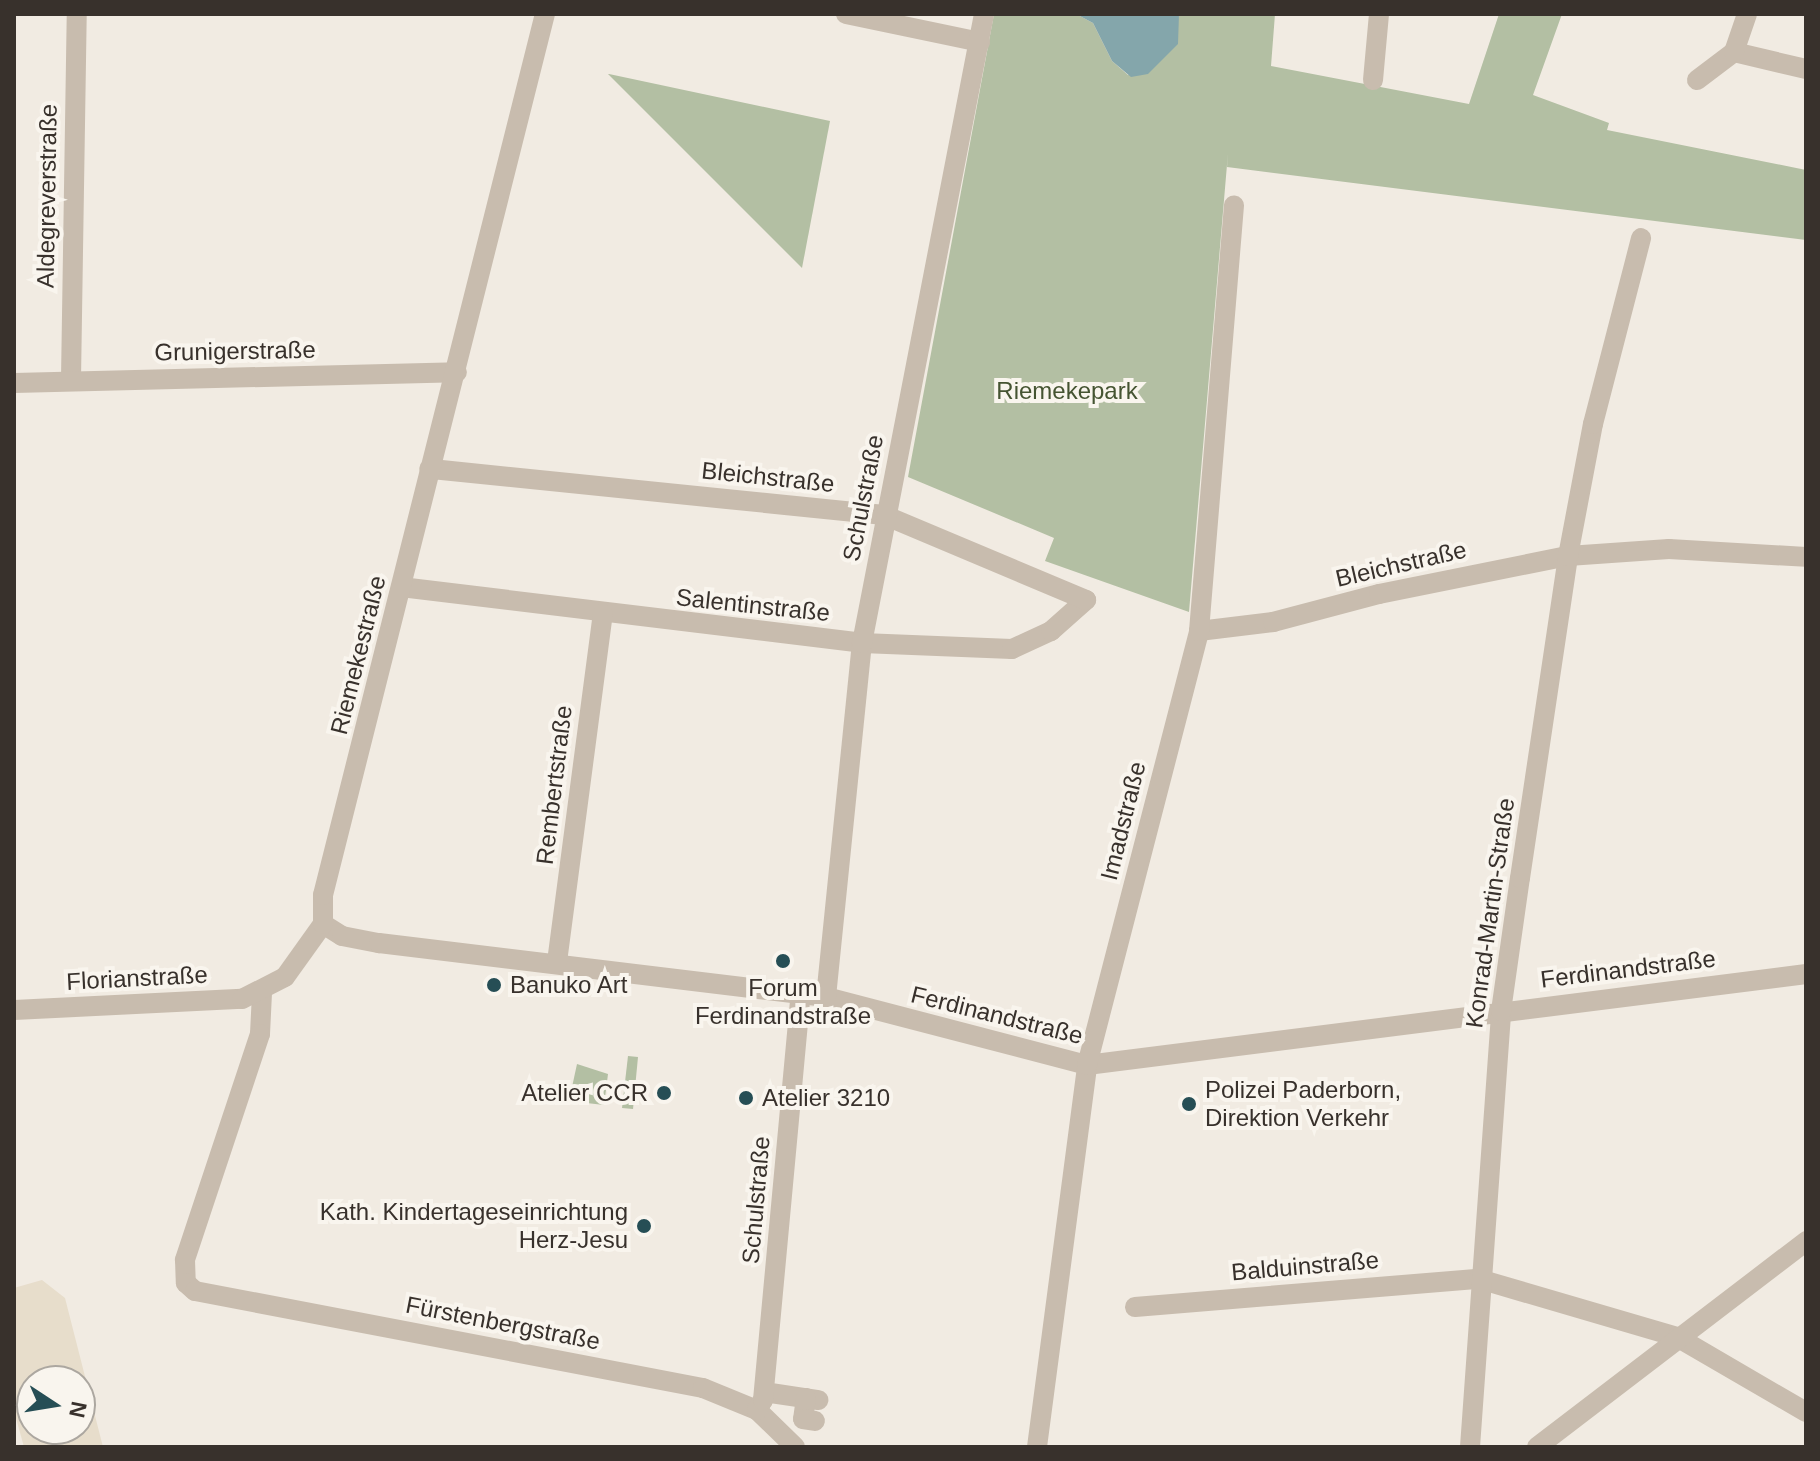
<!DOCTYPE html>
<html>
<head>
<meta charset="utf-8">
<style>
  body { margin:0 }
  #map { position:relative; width:1820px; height:1461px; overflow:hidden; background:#f1ebe2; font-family:Arial,sans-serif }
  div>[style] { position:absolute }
  .green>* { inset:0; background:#b3bfa3 }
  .plaza>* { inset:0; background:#e7ddcb }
  .water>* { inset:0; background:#84a6ab }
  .street>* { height:20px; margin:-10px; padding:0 10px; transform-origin:10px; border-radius:10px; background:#c8bcae }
  .dots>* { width:22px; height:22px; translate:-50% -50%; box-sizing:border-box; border:4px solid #f9f5ee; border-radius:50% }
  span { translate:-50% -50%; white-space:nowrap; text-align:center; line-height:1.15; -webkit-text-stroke:8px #f9f5ee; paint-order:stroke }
  .street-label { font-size:24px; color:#38312c }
  .park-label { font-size:24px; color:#455432 }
  .poi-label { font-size:24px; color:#38312c }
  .left { translate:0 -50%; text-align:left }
  .right { translate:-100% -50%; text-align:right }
  .frame { position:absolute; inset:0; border:16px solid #38312c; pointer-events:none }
  .north { position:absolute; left:16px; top:1365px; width:80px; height:80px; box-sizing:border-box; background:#f9f5ee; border:2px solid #aca7a0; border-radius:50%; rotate:102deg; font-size:22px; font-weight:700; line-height:32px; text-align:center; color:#38312c }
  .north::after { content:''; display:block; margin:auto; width:28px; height:36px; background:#264e55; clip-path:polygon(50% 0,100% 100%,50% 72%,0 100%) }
</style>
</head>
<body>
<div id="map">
  <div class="green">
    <div style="clip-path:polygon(994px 14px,1076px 14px,1093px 23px,1112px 61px,1128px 75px,1172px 48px,1179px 14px,1275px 14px,1271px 66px,1469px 104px,1499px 14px,1562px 14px,1533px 95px,1609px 123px,1607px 130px,1806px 170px,1806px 240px,1227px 167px,1228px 153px,1189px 612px,1045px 561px,1054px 538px,908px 477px)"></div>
    <div style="clip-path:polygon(609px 74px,830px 121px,802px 268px,608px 74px)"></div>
    <div style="clip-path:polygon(628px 1056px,638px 1057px,633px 1109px,622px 1108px)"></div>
    <div style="clip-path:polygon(577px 1064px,608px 1074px,604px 1105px,569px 1101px)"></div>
  </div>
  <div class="plaza">
    <div style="clip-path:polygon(evenodd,42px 1280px,65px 1298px,103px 1447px,24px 1447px,14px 1411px,14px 1288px,42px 1280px,32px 1381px,80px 1381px,80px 1429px,32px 1429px,32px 1381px)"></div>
  </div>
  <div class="water">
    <div style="clip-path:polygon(1076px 14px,1179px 14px,1178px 44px,1148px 74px,1131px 77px,1112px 61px,1093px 23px)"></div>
  </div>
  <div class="street">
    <div style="left:846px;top:14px;width:137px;rotate:11.8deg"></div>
    <div style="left:1734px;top:52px;width:74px;rotate:13.3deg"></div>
    <div style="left:1373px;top:80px;width:66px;rotate:-84.8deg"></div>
    <div style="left:1697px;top:80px;width:46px;rotate:-37.1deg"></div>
    <div style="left:1734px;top:52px;width:40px;rotate:-71.1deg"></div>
    <div style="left:71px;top:379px;width:365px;rotate:-89.1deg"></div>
    <div style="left:14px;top:383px;width:443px;rotate:-1.4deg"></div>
    <div style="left:401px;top:587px;width:464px;rotate:6.9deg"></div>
    <div style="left:862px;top:643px;width:150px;rotate:2.3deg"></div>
    <div style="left:1012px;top:649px;width:43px;rotate:-24.8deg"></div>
    <div style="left:1051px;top:631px;width:47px;rotate:-41.5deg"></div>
    <div style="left:1086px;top:600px;width:219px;rotate:-157.2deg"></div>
    <div style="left:884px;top:515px;width:457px;rotate:-174.2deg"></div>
    <div style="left:1199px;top:631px;width:75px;rotate:-6.9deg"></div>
    <div style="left:1273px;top:622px;width:110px;rotate:-14.8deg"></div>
    <div style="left:1379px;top:594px;width:193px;rotate:-11.4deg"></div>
    <div style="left:1568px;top:556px;width:101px;rotate:-4deg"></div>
    <div style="left:1669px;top:549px;width:137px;rotate:3.3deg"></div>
    <div style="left:323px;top:924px;width:22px;rotate:32deg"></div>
    <div style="left:342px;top:936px;width:38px;rotate:11deg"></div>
    <div style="left:379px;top:943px;width:450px;rotate:6.9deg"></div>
    <div style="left:826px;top:997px;width:270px;rotate:14.6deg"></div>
    <div style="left:1087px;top:1065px;width:725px;rotate:-7.21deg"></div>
    <div style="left:557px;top:962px;width:351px;rotate:-82.5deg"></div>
    <div style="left:262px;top:993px;width:41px;rotate:92.8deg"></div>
    <div style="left:260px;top:1034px;width:238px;rotate:108.4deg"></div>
    <div style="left:185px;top:1260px;width:23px;rotate:88deg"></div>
    <div style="left:186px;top:1283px;width:12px;rotate:42deg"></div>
    <div style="left:195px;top:1291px;width:517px;rotate:10.81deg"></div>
    <div style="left:703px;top:1388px;width:58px;rotate:22.2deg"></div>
    <div style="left:757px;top:1410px;width:53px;rotate:44.2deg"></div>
    <div style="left:826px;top:997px;width:356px;rotate:-84.2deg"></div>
    <div style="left:862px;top:643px;width:641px;rotate:-79.02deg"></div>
    <div style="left:14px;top:1010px;width:228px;rotate:-2.8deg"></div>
    <div style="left:242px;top:999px;width:48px;rotate:-27.1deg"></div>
    <div style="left:285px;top:977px;width:65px;rotate:-54.4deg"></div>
    <div style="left:323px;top:924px;width:29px;rotate:-90deg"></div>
    <div style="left:323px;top:895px;width:909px;rotate:-75.86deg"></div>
    <div style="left:1135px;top:1307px;width:345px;rotate:-4.7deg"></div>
    <div style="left:1479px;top:1279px;width:206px;rotate:16.3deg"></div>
    <div style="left:1677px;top:1337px;width:149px;rotate:30.2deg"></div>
    <div style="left:764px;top:1392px;width:55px;rotate:8.4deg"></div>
    <div style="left:806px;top:1398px;width:21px;rotate:98deg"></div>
    <div style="left:803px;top:1419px;width:12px;rotate:9deg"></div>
    <div style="left:757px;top:1410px;width:12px;rotate:-59deg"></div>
    <div style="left:763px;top:1400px;width:409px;rotate:-84.7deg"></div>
    <div style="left:1037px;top:1447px;width:385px;rotate:-82.5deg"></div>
    <div style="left:1087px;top:1065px;width:448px;rotate:-75.5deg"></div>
    <div style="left:1199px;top:631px;width:427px;rotate:-85.3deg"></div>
    <div style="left:1470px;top:1447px;width:437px;rotate:-85.9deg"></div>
    <div style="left:1501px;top:1011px;width:134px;rotate:-81.9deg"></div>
    <div style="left:1520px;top:878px;width:326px;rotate:-81.5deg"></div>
    <div style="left:1568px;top:556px;width:134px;rotate:-79.3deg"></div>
    <div style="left:1593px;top:424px;width:192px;rotate:-75.5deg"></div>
    <div style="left:1537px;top:1447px;width:339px;rotate:-37.4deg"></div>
  </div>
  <div class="dots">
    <div style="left:783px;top:961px;background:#264e55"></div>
    <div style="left:494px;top:985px;background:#264e55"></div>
    <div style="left:664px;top:1093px;background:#264e55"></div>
    <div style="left:746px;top:1098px;background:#264e55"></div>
    <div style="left:1189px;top:1104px;background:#264e55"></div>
    <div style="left:644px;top:1226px;background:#264e55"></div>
  </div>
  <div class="street-label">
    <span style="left:47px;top:196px;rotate:-89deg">Aldegreverstraße</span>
    <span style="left:235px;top:351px;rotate:-1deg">Grunigerstraße</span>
    <span style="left:768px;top:477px;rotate:6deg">Bleichstraße</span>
    <span style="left:863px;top:498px;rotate:-79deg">Schulstraße</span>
    <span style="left:1401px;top:564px;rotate:-13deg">Bleichstraße</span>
    <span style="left:753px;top:605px;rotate:6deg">Salentinstraße</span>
    <span style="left:358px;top:655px;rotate:-76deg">Riemekestraße</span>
    <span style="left:554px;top:785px;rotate:-83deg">Rembertstraße</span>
    <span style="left:1123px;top:821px;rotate:-76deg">Imadstraße</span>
    <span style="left:1490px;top:913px;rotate:-82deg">Konrad-Martin-Straße</span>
    <span style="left:1628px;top:969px;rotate:-7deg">Ferdinandstraße</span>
    <span style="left:137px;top:978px;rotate:-3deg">Florianstraße</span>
    <span style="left:997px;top:1015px;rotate:14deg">Ferdinandstraße</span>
    <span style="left:756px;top:1200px;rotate:-85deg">Schulstraße</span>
    <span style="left:1305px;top:1266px;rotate:-5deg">Balduinstraße</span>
    <span style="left:503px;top:1323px;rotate:11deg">Fürstenbergstraße</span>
  </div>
  <div class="park-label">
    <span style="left:1067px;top:391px">Riemekepark</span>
  </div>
  <div class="poi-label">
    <span class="left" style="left:510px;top:985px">Banuko Art</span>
    <span style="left:783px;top:1002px">Forum<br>Ferdinandstraße</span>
    <span class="left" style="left:1205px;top:1104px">Polizei Paderborn,<br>Direktion Verkehr</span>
    <span class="right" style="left:648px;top:1093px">Atelier CCR</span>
    <span class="left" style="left:762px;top:1098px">Atelier 3210</span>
    <span class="right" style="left:628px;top:1226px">Kath. Kindertageseinrichtung<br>Herz-Jesu</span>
  </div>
  <div class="frame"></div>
  <div class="north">N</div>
</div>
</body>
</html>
